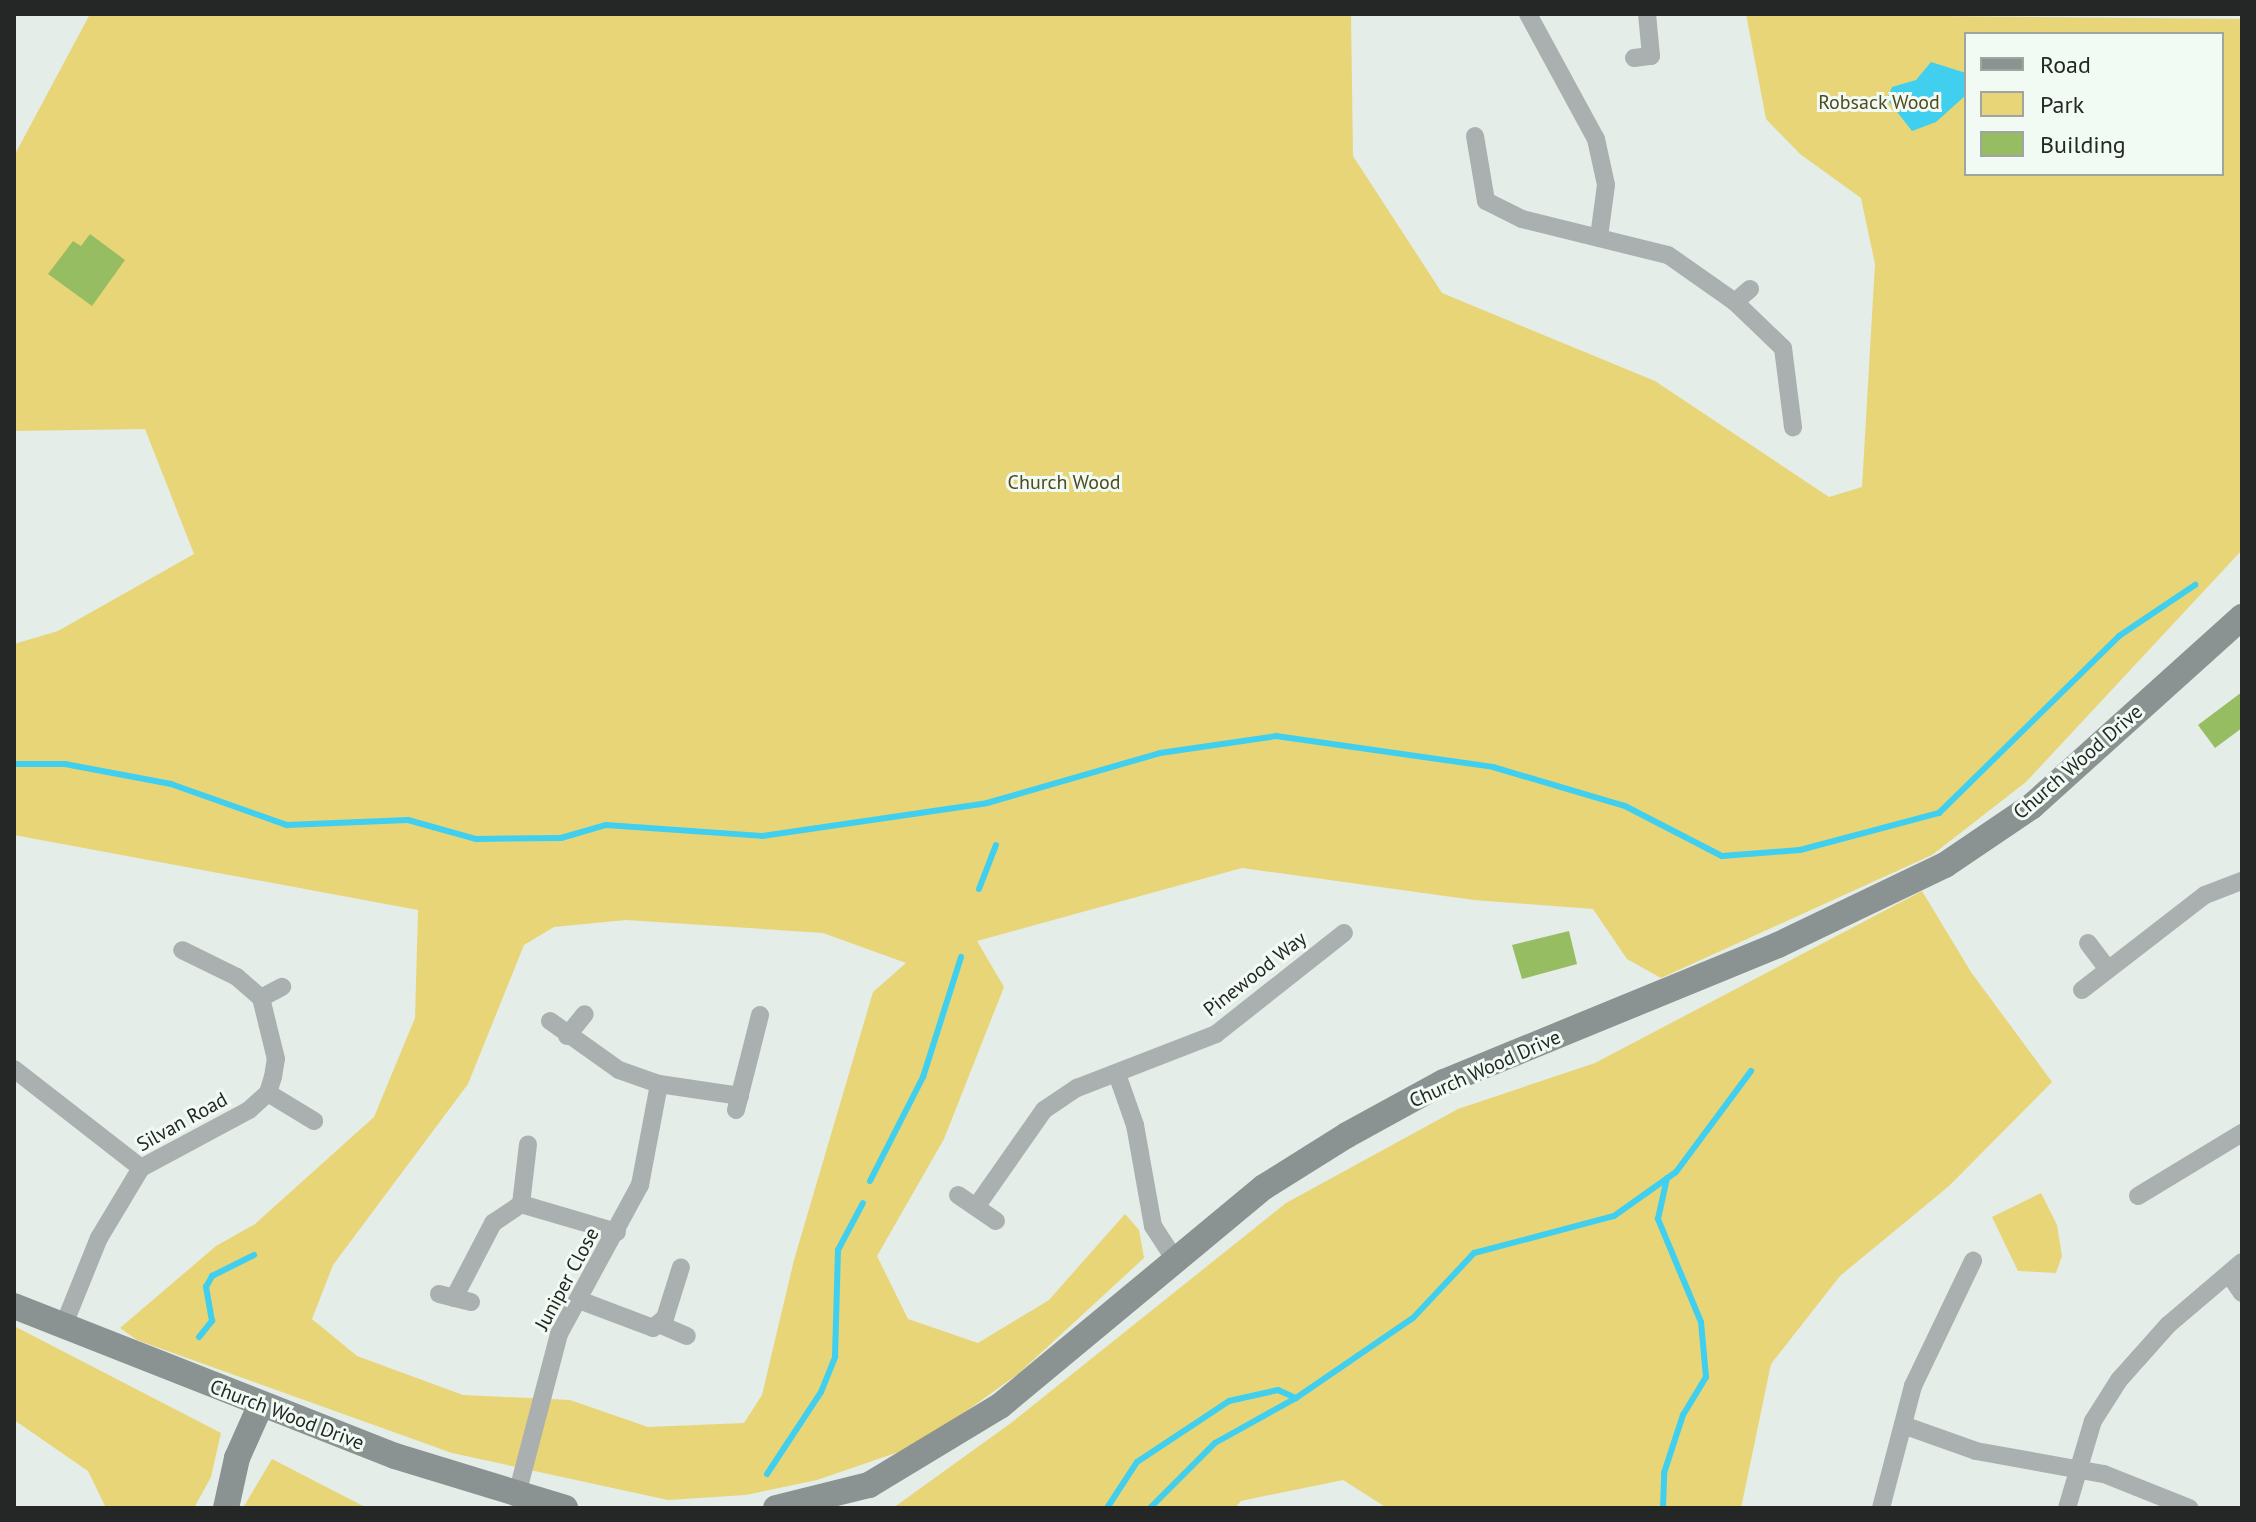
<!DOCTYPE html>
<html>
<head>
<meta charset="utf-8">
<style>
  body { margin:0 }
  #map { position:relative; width:2256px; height:1522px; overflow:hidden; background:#e4ede7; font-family:"PT Sans",sans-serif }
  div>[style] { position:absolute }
  .green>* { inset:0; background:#e8d578 }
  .water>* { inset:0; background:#40cfee }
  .stream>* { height:6px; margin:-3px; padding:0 3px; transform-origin:3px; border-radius:3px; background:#40cfee }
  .building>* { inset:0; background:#97bd63 }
  .street>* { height:18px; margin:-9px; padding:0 9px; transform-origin:9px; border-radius:9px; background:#aab0af }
  .secondary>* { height:26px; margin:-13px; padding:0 13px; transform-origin:13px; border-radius:13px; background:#8b9392 }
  span { translate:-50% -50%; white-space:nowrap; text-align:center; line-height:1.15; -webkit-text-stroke:6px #f1fbf4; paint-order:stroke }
  .park-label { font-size:20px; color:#51491f }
  .street-label { font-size:20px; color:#242725 }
  .frame { position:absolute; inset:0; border:16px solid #242725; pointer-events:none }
  .legend { position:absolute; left:1964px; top:32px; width:260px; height:144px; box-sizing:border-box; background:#f1fbf4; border:2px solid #9fa6a1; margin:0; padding:10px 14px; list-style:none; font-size:24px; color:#242725 }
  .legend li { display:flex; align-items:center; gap:16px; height:40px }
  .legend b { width:40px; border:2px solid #9fa6a1 }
</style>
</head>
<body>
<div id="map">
  <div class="green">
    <div style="clip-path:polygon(evenodd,90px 14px,1351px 14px,1353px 156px,1442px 293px,1655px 381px,1829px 497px,1862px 487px,1875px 264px,1861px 198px,1800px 154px,1766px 119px,1746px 14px,2242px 19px,2242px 550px,2026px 782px,1932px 855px,1661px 978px,1627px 959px,1593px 909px,1474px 900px,1242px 868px,977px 941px,1004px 987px,944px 1139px,877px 1256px,908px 1319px,978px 1343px,1049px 1300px,1125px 1214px,1139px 1230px,1144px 1258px,1018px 1374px,919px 1445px,817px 1480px,746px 1495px,668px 1500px,452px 1453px,137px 1340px,120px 1328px,216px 1246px,255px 1224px,374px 1117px,415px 1018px,418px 910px,14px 835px,14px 644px,58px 631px,194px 554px,145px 429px,14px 431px,14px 156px,90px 14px,1966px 34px,2222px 34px,2222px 174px,1966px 174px,1966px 34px,90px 14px,626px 920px,823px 933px,906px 963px,873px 992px,794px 1260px,762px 1395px,744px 1423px,648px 1427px,570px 1400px,463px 1395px,357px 1356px,312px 1319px,333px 1265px,468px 1084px,524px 945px,554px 927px,626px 920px)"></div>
    <div style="clip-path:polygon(1922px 891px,1971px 972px,2052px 1082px,1949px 1186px,1840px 1276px,1771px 1364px,1741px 1508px,1387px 1508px,1343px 1480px,1241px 1501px,1235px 1508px,893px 1508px,1011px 1423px,1286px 1203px,1458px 1109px,1595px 1063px)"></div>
    <div style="clip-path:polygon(2041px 1193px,2057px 1225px,2062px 1256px,2056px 1273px,2018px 1271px,1992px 1217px)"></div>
    <div style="clip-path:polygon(14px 1326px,221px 1433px,211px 1477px,194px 1508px,106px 1508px,88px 1471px,14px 1420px)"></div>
    <div style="clip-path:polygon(272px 1459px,367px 1508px,243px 1508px)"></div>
  </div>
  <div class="water">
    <div style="clip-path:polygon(1931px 62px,1966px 73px,1966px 95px,1936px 122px,1912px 131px,1887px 99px,1892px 87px,1916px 80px)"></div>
  </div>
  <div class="stream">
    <div style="left:14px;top:764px;width:51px"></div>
    <div style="left:65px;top:764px;width:108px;rotate:10.7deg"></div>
    <div style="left:171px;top:784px;width:123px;rotate:19.5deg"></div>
    <div style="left:287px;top:825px;width:121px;rotate:-2.4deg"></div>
    <div style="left:408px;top:820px;width:71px;rotate:15.6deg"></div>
    <div style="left:476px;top:839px;width:85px;rotate:-0.7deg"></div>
    <div style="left:561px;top:838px;width:47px;rotate:-16.1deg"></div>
    <div style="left:606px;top:825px;width:156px;rotate:4deg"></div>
    <div style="left:762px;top:836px;width:227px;rotate:-8.3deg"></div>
    <div style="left:987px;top:803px;width:180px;rotate:-16.1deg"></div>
    <div style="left:1160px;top:753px;width:117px;rotate:-8.3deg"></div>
    <div style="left:1276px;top:736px;width:219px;rotate:8.1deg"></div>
    <div style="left:1493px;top:767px;width:138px;rotate:16.5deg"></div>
    <div style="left:1625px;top:806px;width:109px;rotate:27.3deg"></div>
    <div style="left:1722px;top:856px;width:78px;rotate:-4.4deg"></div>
    <div style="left:1800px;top:850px;width:144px;rotate:-14.9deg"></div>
    <div style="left:1939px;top:813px;width:252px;rotate:-44.5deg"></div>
    <div style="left:2119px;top:636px;width:92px;rotate:-33.9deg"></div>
    <div style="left:979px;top:889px;width:47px;rotate:-68.9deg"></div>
    <div style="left:870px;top:1181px;width:117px;rotate:-63deg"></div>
    <div style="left:923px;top:1077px;width:126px;rotate:-72.4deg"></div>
    <div style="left:199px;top:1337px;width:21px;rotate:-51deg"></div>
    <div style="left:212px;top:1321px;width:35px;rotate:-100deg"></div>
    <div style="left:206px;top:1287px;width:13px;rotate:-61deg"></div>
    <div style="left:212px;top:1276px;width:47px;rotate:-26.6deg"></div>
    <div style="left:767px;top:1474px;width:98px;rotate:-56.6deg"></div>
    <div style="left:821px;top:1392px;width:38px;rotate:-68deg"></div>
    <div style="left:835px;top:1357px;width:107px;rotate:-88.4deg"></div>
    <div style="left:838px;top:1250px;width:53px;rotate:-62deg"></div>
    <div style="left:1107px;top:1508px;width:55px;rotate:-56.9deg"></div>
    <div style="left:1137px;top:1462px;width:110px;rotate:-33.5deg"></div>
    <div style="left:1229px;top:1401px;width:50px;rotate:-12.7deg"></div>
    <div style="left:1278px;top:1390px;width:20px;rotate:24deg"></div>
    <div style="left:1150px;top:1508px;width:92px;rotate:-45deg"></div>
    <div style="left:1215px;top:1443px;width:93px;rotate:-29.1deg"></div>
    <div style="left:1296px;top:1398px;width:142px;rotate:-34.4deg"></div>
    <div style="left:1413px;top:1318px;width:89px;rotate:-46.8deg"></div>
    <div style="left:1474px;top:1253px;width:145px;rotate:-14.8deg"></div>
    <div style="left:1614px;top:1216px;width:76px;rotate:-35.4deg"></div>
    <div style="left:1676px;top:1172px;width:126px;rotate:-53.4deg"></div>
    <div style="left:1663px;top:1508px;width:35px;rotate:-88deg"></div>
    <div style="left:1664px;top:1473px;width:61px;rotate:-71.9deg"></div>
    <div style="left:1683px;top:1415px;width:44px;rotate:-58.8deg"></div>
    <div style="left:1706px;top:1377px;width:55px;rotate:-95.2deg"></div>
    <div style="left:1701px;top:1322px;width:112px;rotate:-112.7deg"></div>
    <div style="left:1658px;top:1219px;width:42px;rotate:-77.6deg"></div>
  </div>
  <div class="building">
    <div style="clip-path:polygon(90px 234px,125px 260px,92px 306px,48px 274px,73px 241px,81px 246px)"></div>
    <div style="clip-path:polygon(2242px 692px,2242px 728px,2215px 748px,2198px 725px)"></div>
    <div style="clip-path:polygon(1569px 931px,1577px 964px,1522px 979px,1512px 945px)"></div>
  </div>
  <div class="street">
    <div style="left:1528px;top:14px;width:142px;rotate:61.5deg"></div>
    <div style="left:1596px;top:139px;width:47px;rotate:77.7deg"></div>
    <div style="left:1606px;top:185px;width:52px;rotate:97.7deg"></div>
    <div style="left:1634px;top:58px;width:17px;rotate:-7deg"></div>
    <div style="left:1651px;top:56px;width:42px;rotate:-95.4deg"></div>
    <div style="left:1475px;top:136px;width:66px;rotate:80.4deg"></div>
    <div style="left:1486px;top:201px;width:40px;rotate:26.6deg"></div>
    <div style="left:1522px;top:219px;width:150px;rotate:13.9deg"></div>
    <div style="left:1668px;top:255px;width:82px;rotate:35deg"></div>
    <div style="left:1735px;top:302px;width:66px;rotate:43.8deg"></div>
    <div style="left:1783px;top:348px;width:80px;rotate:82.8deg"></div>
    <div style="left:1735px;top:302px;width:20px;rotate:-41deg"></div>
    <div style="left:2088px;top:943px;width:31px;rotate:53deg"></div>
    <div style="left:2082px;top:990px;width:155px;rotate:-37.7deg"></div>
    <div style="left:2205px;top:895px;width:40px;rotate:-21deg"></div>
    <div style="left:261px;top:998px;width:24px;rotate:-28deg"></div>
    <div style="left:550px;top:1021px;width:85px;rotate:35.4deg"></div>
    <div style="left:619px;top:1070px;width:42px;rotate:19.3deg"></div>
    <div style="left:659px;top:1084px;width:82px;rotate:8.4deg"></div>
    <div style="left:567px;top:1036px;width:28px;rotate:-51deg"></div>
    <div style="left:14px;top:1069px;width:161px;rotate:37.9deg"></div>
    <div style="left:1117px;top:1074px;width:54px;rotate:70.6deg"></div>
    <div style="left:1135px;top:1125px;width:103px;rotate:79.9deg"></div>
    <div style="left:1153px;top:1226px;width:38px;rotate:57deg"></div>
    <div style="left:268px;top:1093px;width:54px;rotate:31.3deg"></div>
    <div style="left:736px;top:1110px;width:98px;rotate:-75.8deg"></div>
    <div style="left:958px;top:1195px;width:46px;rotate:34.4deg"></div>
    <div style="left:2138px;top:1196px;width:122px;rotate:-31.2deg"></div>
    <div style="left:521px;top:1204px;width:60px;rotate:-83.3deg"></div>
    <div style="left:976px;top:1207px;width:118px;rotate:-55deg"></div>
    <div style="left:1044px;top:1110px;width:40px;rotate:-34deg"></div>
    <div style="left:1077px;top:1088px;width:149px;rotate:-21.2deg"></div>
    <div style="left:1216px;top:1034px;width:163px;rotate:-38.3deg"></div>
    <div style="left:2229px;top:1274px;width:23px;rotate:56deg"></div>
    <div style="left:439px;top:1294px;width:33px;rotate:14deg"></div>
    <div style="left:454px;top:1298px;width:85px;rotate:-62.5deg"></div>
    <div style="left:493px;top:1223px;width:34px;rotate:-34deg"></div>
    <div style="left:521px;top:1204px;width:100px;rotate:16.3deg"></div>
    <div style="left:579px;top:1300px;width:79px;rotate:20.7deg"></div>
    <div style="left:653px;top:1328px;width:16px;rotate:-40deg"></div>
    <div style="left:665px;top:1318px;width:53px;rotate:-72.6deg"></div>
    <div style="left:661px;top:1325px;width:28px;rotate:23deg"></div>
    <div style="left:63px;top:1327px;width:96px;rotate:-68deg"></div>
    <div style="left:99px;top:1238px;width:82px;rotate:-59deg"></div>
    <div style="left:141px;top:1168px;width:123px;rotate:-28.2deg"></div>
    <div style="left:249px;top:1110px;width:25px;rotate:-42deg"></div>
    <div style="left:268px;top:1093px;width:17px;rotate:-73deg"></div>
    <div style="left:273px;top:1077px;width:18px;rotate:-81deg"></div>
    <div style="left:276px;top:1059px;width:63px;rotate:-103.8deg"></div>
    <div style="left:261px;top:998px;width:32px;rotate:-139deg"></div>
    <div style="left:237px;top:977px;width:61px;rotate:-153.9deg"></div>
    <div style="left:1903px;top:1425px;width:77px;rotate:19.6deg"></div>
    <div style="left:1976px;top:1451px;width:130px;rotate:10.2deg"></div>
    <div style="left:2104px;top:1474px;width:92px;rotate:21.8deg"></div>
    <div style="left:516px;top:1498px;width:170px;rotate:-75.3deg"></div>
    <div style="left:559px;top:1334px;width:170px;rotate:-61.5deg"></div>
    <div style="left:640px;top:1185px;width:103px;rotate:-79.3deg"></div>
    <div style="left:1881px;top:1508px;width:126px;rotate:-75.3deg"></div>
    <div style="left:1913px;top:1386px;width:139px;rotate:-64.4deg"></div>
    <div style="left:2067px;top:1508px;width:91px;rotate:-73.4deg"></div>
    <div style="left:2093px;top:1421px;width:49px;rotate:-57.6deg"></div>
    <div style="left:2119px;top:1380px;width:74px;rotate:-48.3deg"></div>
    <div style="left:2168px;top:1325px;width:97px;rotate:-40.4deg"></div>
  </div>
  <div class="secondary">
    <div style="left:14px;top:1306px;width:409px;rotate:21.5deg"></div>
    <div style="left:395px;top:1456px;width:178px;rotate:17deg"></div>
    <div style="left:226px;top:1508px;width:51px;rotate:-77.6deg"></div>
    <div style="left:237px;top:1458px;width:59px;rotate:-66deg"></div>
    <div style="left:776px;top:1508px;width:96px;rotate:-13.9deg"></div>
    <div style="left:869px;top:1485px;width:153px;rotate:-31.1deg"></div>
    <div style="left:1000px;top:1406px;width:343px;rotate:-39.7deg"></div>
    <div style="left:1264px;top:1187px;width:98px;rotate:-32.1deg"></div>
    <div style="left:1347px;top:1135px;width:111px;rotate:-28.7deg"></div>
    <div style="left:1444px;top:1082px;width:361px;rotate:-22.3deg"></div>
    <div style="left:1778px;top:945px;width:185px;rotate:-25.6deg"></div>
    <div style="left:1945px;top:865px;width:105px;rotate:-34.1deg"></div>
    <div style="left:2032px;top:806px;width:283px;rotate:-42deg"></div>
  </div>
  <div class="park-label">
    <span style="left:1879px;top:102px">Robsack Wood</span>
    <span style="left:1064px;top:482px">Church Wood</span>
  </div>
  <div class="street-label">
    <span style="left:2078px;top:762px;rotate:-41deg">Church Wood Drive</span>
    <span style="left:1255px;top:974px;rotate:-38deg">Pinewood Way</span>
    <span style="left:1485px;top:1069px;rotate:-24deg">Church Wood Drive</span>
    <span style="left:182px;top:1122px;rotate:-29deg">Silvan Road</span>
    <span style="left:567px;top:1279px;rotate:-62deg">Juniper Close</span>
    <span style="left:287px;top:1415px;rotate:21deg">Church Wood Drive</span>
  </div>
  <div class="frame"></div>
  <ul class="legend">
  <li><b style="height:10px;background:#8b9392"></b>Road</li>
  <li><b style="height:22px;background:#e8d578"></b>Park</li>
  <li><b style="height:22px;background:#97bd63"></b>Building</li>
  </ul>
</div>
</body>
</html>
